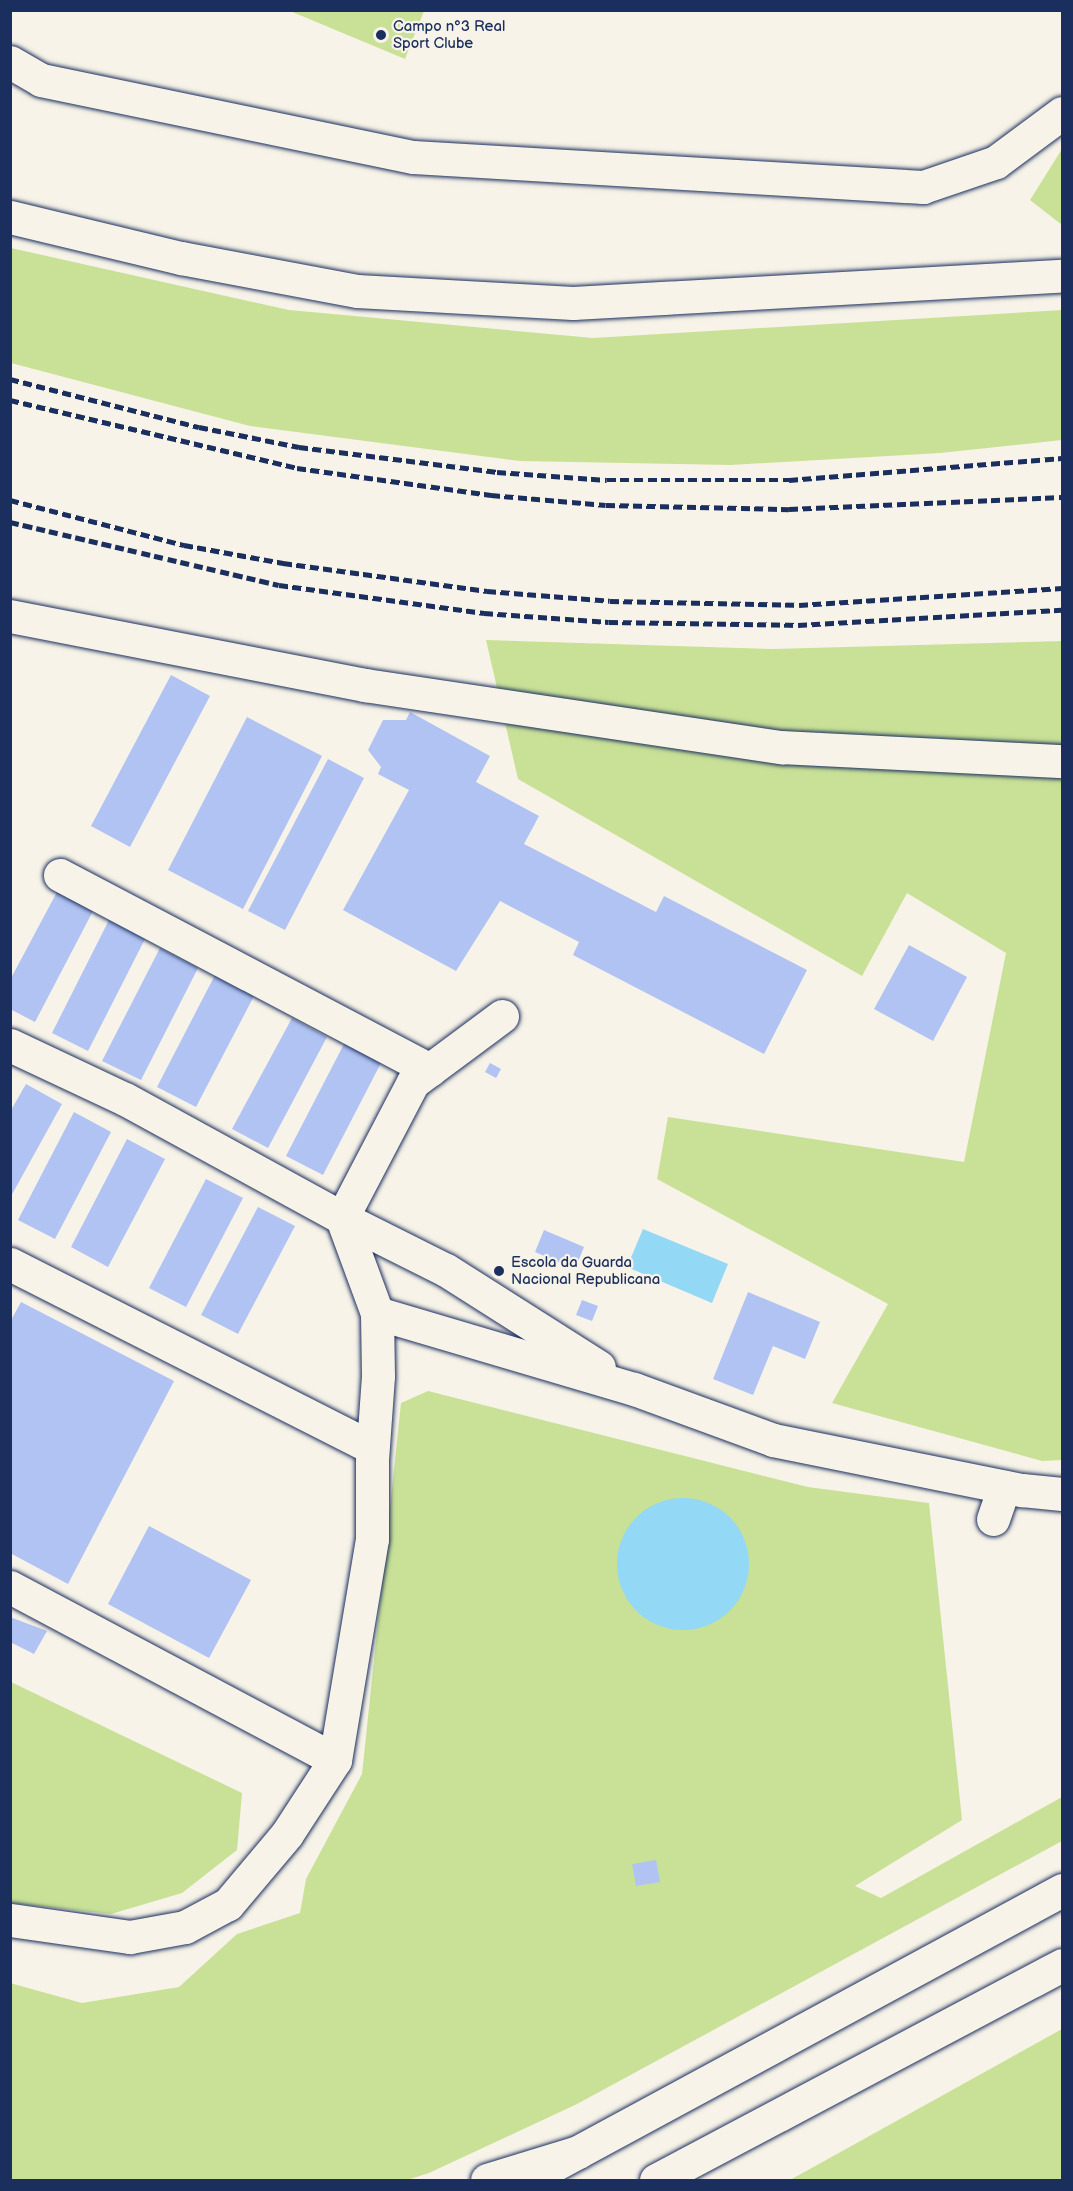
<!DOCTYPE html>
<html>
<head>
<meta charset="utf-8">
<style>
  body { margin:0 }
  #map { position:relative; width:1073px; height:2191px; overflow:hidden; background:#f7f3e8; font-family:"Balsamiq Sans",sans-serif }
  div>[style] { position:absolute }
  .green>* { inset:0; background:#c9e197 }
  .water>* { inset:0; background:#93d8f5 }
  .round { border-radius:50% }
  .building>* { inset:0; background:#b0c3f2 }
  .roads { filter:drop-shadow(0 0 2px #1b2f5e) drop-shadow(0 0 2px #1b2f5e) }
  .minor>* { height:33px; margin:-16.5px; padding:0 16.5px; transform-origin:16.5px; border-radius:16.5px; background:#f7f3e8 }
  .major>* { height:33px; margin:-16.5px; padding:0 16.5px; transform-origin:16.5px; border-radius:16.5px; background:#f7f3e8 }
  .highway>* { height:33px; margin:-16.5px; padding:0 16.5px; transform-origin:16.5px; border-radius:16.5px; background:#f7f3e8 }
  .rail>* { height:4.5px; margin-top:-2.25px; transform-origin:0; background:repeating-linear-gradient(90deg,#1b2f5e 0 9px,transparent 0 13.5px) }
  .dots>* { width:16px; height:16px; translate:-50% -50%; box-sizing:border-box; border:3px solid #f7f3e8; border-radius:50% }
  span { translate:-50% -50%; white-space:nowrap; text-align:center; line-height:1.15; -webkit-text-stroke:4.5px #f7f3e8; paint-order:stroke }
  .poi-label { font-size:15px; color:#1b2f5e }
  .left { translate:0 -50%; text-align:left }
  .frame { position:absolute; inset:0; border:12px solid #1b2f5e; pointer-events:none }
</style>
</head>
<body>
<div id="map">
  <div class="green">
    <div style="clip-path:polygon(290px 11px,424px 11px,405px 59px)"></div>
    <div style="clip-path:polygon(1062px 149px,1062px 225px,1030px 200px)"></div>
    <div style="clip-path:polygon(11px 248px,289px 310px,593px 338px,1062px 310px,1062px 440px,940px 453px,731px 465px,520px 461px,250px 426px,11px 363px)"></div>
    <div style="clip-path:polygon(486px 640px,773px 649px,1062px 641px,1062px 1460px,1042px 1461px,832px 1403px,888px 1304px,657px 1179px,668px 1117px,964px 1162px,1006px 953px,907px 893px,862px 976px,518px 779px)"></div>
    <div style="clip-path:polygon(428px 1391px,808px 1487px,929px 1503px,962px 1820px,855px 1886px,881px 1898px,1062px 1797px,1062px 1841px,577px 2104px,429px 2173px,407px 2180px,11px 2180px,10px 1983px,82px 2003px,179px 1987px,237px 1934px,300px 1913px,306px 1879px,362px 1774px,401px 1403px)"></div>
    <div style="clip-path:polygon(11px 1682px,242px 1793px,237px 1850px,182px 1893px,111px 1914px,11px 1903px)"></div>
    <div style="clip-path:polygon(1062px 2029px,1062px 2180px,790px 2180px)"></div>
  </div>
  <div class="water">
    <div style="clip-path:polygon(643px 1229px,728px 1264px,712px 1303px,627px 1267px)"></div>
    <div class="round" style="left:617px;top:1498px;width:132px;height:132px"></div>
  </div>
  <div class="building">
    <div style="clip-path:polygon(171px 675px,210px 696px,130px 847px,91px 826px)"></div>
    <div style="clip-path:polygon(410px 712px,490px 756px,476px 782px,539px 816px,524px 844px,656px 912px,664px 896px,807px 970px,764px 1054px,573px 955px,579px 942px,500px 901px,456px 971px,343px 910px,409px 790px,378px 774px,381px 767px,368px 750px,383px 720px,406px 720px)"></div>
    <div style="clip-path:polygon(247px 717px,322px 756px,243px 909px,168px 870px)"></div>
    <div style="clip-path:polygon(328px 759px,364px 778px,285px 930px,248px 911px)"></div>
    <div style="clip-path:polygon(57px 892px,93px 911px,35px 1022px,10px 1009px,10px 980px)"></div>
    <div style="clip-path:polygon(109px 920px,145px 939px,88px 1051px,52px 1033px)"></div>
    <div style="clip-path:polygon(909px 945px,967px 977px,933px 1041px,874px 1009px)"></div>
    <div style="clip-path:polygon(160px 948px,198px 968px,141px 1080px,102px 1061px)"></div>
    <div style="clip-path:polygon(215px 975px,254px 996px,196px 1107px,157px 1087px)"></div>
    <div style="clip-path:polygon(292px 1018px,327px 1037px,268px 1148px,232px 1129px)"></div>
    <div style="clip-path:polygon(344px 1044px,381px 1063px,323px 1175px,286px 1156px)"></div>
    <div style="clip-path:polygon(490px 1063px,501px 1069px,496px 1078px,485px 1072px)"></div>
    <div style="clip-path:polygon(26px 1084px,62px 1104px,10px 1198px,10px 1112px)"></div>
    <div style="clip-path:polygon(74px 1112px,111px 1132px,55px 1239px,18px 1220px)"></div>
    <div style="clip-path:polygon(127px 1139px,165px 1159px,108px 1267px,71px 1247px)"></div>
    <div style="clip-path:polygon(206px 1179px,243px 1198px,186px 1307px,149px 1288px)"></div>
    <div style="clip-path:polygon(258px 1207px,295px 1226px,238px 1334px,201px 1315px)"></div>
    <div style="clip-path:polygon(544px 1230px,584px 1247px,575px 1269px,535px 1252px)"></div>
    <div style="clip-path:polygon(748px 1292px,820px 1322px,805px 1359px,773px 1346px,753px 1395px,713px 1379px)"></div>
    <div style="clip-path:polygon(582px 1300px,598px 1306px,592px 1321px,576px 1315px)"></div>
    <div style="clip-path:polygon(21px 1302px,174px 1381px,68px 1584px,10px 1553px,10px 1322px)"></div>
    <div style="clip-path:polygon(149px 1526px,251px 1580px,209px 1658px,108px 1604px)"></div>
    <div style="clip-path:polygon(10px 1617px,47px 1631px,34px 1654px,10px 1642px)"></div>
    <div style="clip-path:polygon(656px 1860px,660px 1882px,636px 1886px,632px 1864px)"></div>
  </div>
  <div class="roads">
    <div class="minor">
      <div style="left:10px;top:62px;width:36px;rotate:30deg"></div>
      <div style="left:41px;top:80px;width:380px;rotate:11.7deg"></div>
      <div style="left:413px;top:157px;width:511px;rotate:3.37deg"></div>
      <div style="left:923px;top:187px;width:77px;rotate:-18.9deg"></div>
      <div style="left:996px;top:162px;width:82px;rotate:-36.6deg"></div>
      <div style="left:10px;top:217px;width:176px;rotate:13.5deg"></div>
      <div style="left:181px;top:258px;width:179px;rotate:10.6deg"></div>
      <div style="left:357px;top:291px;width:216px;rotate:3.2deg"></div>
      <div style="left:573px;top:303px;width:490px;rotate:-3.2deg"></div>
      <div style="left:10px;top:616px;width:362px;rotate:11deg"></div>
      <div style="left:365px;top:685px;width:422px;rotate:8.5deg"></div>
      <div style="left:782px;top:747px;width:280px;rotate:2.9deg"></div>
      <div style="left:60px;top:875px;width:418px;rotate:27.8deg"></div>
      <div style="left:502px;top:1016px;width:111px;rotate:143.4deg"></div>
      <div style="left:413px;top:1082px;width:153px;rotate:117.6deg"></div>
      <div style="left:342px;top:1218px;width:116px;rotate:26.6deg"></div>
      <div style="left:446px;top:1270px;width:181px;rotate:32.4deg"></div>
      <div style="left:10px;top:1045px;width:127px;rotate:25.2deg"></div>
      <div style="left:125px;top:1099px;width:247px;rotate:28.7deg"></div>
      <div style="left:342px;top:1218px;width:101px;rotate:69.8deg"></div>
      <div style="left:377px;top:1313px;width:63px;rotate:89.1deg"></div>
      <div style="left:378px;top:1376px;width:84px;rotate:94.1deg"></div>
      <div style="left:372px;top:1460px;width:79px;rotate:90deg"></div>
      <div style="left:372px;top:1539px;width:224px;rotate:99.5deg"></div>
      <div style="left:335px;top:1760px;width:88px;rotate:123deg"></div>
      <div style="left:287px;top:1834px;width:92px;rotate:130.1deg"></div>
      <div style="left:228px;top:1904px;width:49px;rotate:151.9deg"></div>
      <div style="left:185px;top:1927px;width:56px;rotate:169.7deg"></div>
      <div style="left:130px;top:1937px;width:121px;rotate:-171.9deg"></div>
      <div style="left:10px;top:1264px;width:406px;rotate:26.9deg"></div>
      <div style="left:377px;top:1313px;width:268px;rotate:16.5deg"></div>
      <div style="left:634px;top:1389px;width:148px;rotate:20.1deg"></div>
      <div style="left:773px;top:1440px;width:254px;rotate:11.4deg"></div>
      <div style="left:1022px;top:1490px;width:40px;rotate:5.7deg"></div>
      <div style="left:993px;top:1519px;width:34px;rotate:-71deg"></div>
      <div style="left:10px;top:1587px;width:368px;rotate:28deg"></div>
    </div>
    <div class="major">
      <div style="left:552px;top:2166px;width:580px;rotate:-28.42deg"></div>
      <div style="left:656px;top:2180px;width:459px;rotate:-27.9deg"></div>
    </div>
    <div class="highway">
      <div style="left:487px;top:2180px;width:95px;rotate:-17.1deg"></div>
    </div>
  </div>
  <div class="rail">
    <div style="left:10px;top:379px;width:195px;rotate:14.3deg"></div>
    <div style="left:199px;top:427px;width:102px;rotate:11.3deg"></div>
    <div style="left:299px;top:447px;width:200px;rotate:7.2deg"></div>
    <div style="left:497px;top:472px;width:110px;rotate:4.2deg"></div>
    <div style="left:607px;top:480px;width:182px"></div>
    <div style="left:789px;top:480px;width:274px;rotate:-4.6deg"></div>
    <div style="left:10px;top:400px;width:295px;rotate:13.3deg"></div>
    <div style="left:297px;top:468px;width:196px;rotate:7.9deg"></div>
    <div style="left:491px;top:495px;width:115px;rotate:5deg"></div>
    <div style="left:606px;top:505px;width:183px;rotate:1.3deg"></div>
    <div style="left:789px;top:509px;width:273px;rotate:-2.5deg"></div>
    <div style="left:10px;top:500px;width:180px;rotate:14.5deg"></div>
    <div style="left:184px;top:545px;width:101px;rotate:10.3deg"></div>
    <div style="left:283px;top:563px;width:206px;rotate:7.8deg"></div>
    <div style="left:487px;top:591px;width:123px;rotate:4.6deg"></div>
    <div style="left:610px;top:601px;width:189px;rotate:1.2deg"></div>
    <div style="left:799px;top:605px;width:264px;rotate:-3.7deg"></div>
    <div style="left:10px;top:522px;width:276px;rotate:13.2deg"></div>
    <div style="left:279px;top:585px;width:207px;rotate:7.8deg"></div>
    <div style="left:484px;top:613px;width:125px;rotate:4.1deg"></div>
    <div style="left:609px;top:622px;width:189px;rotate:0.9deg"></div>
    <div style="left:798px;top:625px;width:264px;rotate:-3.3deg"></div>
  </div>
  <div class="dots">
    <div style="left:381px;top:35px;background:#1b2f5e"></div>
    <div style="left:499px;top:1271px;background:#1b2f5e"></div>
  </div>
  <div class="poi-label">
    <span class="left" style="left:393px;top:35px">Campo nº3 Real<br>Sport Clube</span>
    <span class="left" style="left:511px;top:1271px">Escola da Guarda<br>Nacional Republicana</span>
  </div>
  <div class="frame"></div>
</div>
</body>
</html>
